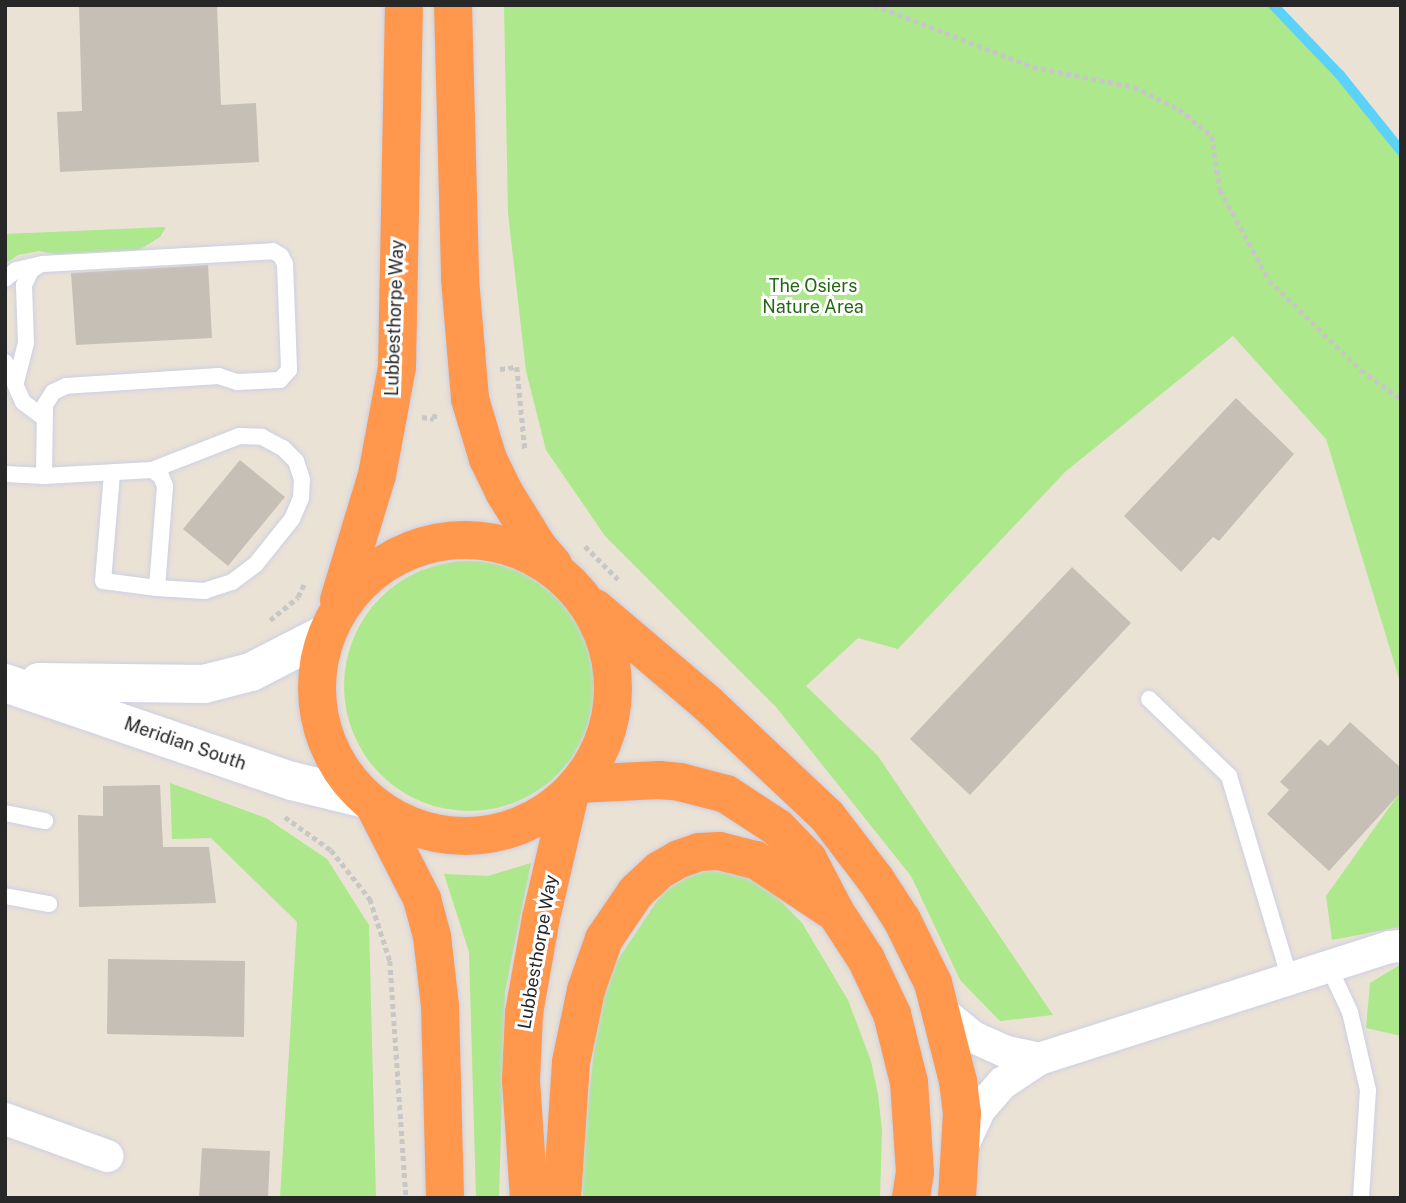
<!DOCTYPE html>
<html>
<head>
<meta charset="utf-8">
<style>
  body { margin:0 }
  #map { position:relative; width:1406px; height:1203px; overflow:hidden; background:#ebe2d6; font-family:"Public Sans",sans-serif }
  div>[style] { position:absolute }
  .green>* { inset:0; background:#ade88c }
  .round { border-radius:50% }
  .stream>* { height:10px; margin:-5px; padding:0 5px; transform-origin:5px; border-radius:5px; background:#5dd2f9 }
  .building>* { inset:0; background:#c6bfb6 }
  .path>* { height:4.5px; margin-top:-2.25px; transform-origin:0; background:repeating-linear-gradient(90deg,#c7c7c7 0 5px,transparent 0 8.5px) }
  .roads { filter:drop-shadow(0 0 2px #cbd0e2) drop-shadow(0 0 2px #cbd0e2) }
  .lane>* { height:16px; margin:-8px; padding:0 8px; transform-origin:8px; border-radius:8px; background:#fff }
  .street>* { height:32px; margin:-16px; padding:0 16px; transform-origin:16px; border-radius:16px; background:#fff }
  .secondary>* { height:38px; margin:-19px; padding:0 19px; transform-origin:19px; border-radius:19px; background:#fff }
  .highway>* { height:38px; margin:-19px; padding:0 19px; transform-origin:19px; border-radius:19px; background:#ff984d }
  .highway>.ring { margin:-19px; padding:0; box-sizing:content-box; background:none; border:38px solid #ff984d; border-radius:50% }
  span { translate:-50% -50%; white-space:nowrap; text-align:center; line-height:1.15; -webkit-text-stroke:6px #fff; paint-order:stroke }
  .park-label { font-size:18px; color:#256812 }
  .street-label { font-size:18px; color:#272727 }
  .frame { position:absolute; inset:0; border:7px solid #272727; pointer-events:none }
</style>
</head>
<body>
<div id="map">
  <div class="green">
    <div style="clip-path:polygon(504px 5px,1273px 5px,1340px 75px,1401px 151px,1401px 685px,1326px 439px,1233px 336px,1065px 472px,898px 649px,858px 638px,806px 686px,878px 756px,1053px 1015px,1000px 1021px,960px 980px,911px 876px,776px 707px,605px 536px,546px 450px,526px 371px,508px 213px)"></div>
    <div style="clip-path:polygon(166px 227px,160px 237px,139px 250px,55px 254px,39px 251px,18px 255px,5px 264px,5px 234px)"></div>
    <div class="round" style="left:344px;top:561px;width:250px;height:250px"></div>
    <div style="clip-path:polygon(170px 783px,266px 818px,327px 859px,369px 925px,376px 1198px,280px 1198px,297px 922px,211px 838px,172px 839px)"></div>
    <div style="clip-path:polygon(1401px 791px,1401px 927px,1332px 940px,1326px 896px)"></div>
    <div style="clip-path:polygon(531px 863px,505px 992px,499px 1198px,476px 1198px,469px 952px,444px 874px,488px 876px)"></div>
    <div style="clip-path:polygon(705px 871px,747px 872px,766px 886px,802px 923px,848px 1000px,871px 1061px,878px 1094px,882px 1130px,880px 1198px,583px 1198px,581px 1170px,601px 985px,663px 892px,692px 874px)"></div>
    <div style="clip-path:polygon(1401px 964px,1401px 1036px,1366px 1028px,1370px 983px)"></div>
  </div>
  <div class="stream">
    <div style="left:1273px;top:5px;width:97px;rotate:46.3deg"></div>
    <div style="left:1340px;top:75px;width:97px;rotate:51.2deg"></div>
  </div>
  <div class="building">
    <div style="clip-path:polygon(79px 5px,217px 5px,221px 105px,256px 103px,259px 162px,60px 172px,57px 112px,82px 111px)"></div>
    <div style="clip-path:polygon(208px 265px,212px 338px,76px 345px,71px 273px)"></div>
    <div style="clip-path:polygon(1236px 398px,1294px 454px,1219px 541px,1213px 537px,1181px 572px,1124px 516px)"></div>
    <div style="clip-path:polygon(240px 460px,285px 497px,228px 566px,183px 529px)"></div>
    <div style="clip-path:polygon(1072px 567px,1131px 623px,970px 795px,910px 739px)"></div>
    <div style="clip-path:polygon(1350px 722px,1401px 768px,1401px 792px,1329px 871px,1267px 814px,1289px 790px,1280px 782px,1320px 739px,1328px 746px)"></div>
    <div style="clip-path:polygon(160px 785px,163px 847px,209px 847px,216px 903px,79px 907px,78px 815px,103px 816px,103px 786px)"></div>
    <div style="clip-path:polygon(108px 959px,245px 961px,244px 1037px,107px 1034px)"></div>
    <div style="clip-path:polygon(202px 1148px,270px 1151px,268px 1198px,199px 1198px)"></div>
  </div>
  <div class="path">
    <div style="left:874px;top:5px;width:171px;rotate:21.3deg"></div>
    <div style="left:1033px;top:67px;width:103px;rotate:11.2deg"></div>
    <div style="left:1134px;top:87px;width:50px;rotate:26.1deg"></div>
    <div style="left:1179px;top:109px;width:43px;rotate:39.3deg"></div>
    <div style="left:1212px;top:136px;width:55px;rotate:81.6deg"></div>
    <div style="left:1220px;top:190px;width:102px;rotate:61.4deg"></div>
    <div style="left:1269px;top:280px;width:129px;rotate:44.4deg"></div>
    <div style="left:1361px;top:370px;width:49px;rotate:35.9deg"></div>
    <div style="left:500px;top:369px;width:17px;rotate:-7deg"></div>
    <div style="left:517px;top:367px;width:83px;rotate:84.5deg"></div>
    <div style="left:422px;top:417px;width:12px;rotate:9deg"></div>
    <div style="left:434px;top:419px;width:8px;rotate:-83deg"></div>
    <div style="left:585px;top:546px;width:47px;rotate:45deg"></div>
    <div style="left:270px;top:620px;width:36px;rotate:-39deg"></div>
    <div style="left:298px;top:597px;width:14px;rotate:-65deg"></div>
    <div style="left:285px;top:817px;width:57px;rotate:35.7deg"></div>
    <div style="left:331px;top:850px;width:63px;rotate:51.5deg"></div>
    <div style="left:370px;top:899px;width:65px;rotate:72.1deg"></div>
    <div style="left:390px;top:961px;width:238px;rotate:86.1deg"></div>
  </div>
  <div class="roads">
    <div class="lane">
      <div style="left:5px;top:279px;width:14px;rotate:-39deg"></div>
      <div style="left:16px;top:270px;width:28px;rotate:-13deg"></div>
      <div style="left:43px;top:264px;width:230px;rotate:-3.2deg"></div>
      <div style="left:273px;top:251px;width:9px;rotate:32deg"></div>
      <div style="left:281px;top:256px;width:9px;rotate:63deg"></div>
      <div style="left:285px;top:264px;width:106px;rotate:87.8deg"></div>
      <div style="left:289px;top:370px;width:13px;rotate:132deg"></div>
      <div style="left:280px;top:380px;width:43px;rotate:177.3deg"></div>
      <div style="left:237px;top:382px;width:19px;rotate:-162deg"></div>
      <div style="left:219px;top:376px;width:153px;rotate:176.3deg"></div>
      <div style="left:66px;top:386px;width:14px;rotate:155deg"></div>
      <div style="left:53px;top:392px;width:15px;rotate:122deg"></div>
      <div style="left:45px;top:405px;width:71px;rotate:90.8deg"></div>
      <div style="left:44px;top:476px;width:39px;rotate:-177deg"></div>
      <div style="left:5px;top:362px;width:44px;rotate:65.8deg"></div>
      <div style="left:23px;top:402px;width:25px;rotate:37deg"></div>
      <div style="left:16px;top:382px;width:40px;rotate:-75.6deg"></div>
      <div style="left:26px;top:343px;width:58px;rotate:-92deg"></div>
      <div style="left:24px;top:285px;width:17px;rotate:-65deg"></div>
      <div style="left:31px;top:270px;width:8px;rotate:-30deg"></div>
      <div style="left:152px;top:470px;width:93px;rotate:-21.3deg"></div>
      <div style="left:239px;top:436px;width:23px;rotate:2deg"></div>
      <div style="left:262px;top:437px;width:24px;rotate:28deg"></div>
      <div style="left:283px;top:448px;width:18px;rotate:45deg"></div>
      <div style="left:296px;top:461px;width:19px;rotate:72deg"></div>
      <div style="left:302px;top:479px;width:19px;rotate:93deg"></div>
      <div style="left:301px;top:498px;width:23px;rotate:113deg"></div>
      <div style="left:292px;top:519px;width:58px;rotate:128.7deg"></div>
      <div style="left:256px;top:564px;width:30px;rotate:143deg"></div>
      <div style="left:232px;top:582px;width:28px;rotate:162deg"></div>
      <div style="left:205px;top:591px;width:48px;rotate:-176.4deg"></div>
      <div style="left:44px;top:476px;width:108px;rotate:-3.2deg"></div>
      <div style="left:152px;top:470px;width:11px;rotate:34deg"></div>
      <div style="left:161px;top:476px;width:11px;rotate:68deg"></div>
      <div style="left:165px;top:486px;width:102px;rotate:94.5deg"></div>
      <div style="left:157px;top:588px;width:54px;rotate:-172.6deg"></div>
      <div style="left:103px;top:581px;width:107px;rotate:-85.2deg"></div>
      <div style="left:1149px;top:699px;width:111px;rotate:43.9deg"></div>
      <div style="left:1229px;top:776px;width:212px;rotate:73.3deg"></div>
      <div style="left:5px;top:813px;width:41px;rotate:11.3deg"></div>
      <div style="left:5px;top:896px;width:45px;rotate:10.3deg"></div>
      <div style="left:1329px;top:967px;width:50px;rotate:65deg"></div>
      <div style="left:1350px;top:1012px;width:80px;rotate:77deg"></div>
      <div style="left:1368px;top:1090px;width:108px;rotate:93.7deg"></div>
    </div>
    <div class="street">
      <div style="left:941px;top:1011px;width:41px;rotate:39.1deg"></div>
      <div style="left:973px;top:1037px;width:37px;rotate:24deg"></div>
      <div style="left:1007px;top:1052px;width:33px;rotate:12deg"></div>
      <div style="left:5px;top:1119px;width:109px;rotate:19.9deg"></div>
      <div style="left:962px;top:1147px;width:42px;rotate:-64.7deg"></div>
      <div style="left:980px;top:1109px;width:35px;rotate:-49deg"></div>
      <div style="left:1003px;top:1083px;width:43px;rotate:-33.7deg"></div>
      <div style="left:1039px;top:1059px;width:368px;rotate:-17.7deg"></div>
      <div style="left:1390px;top:947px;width:11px;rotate:-5deg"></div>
    </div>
    <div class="secondary">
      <div style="left:39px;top:682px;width:165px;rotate:0.7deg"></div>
      <div style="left:204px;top:684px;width:49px;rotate:-14.3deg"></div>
      <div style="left:251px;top:672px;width:85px;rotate:-27.2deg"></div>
      <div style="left:5px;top:683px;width:303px;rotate:18.9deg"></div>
      <div style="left:292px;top:781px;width:76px;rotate:13.7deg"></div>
    </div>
    <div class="highway">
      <div style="left:453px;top:5px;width:274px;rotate:88.5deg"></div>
      <div style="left:460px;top:279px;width:120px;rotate:85.2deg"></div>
      <div style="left:470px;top:399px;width:63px;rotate:73.3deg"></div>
      <div style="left:488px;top:459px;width:37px;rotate:64deg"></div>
      <div style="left:504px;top:492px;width:65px;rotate:58.3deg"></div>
      <div style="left:538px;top:547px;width:23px;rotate:49deg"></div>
      <div class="ring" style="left:317px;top:540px;width:258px;height:258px"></div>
      <div style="left:339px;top:600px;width:131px;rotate:-73.1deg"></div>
      <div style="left:377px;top:475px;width:110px;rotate:-79.5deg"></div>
      <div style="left:397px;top:367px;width:362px;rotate:-88.9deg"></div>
      <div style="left:595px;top:608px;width:148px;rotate:40.3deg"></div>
      <div style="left:708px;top:704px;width:163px;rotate:43.3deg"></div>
      <div style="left:827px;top:816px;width:81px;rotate:52.6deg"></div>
      <div style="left:876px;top:880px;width:48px;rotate:57deg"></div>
      <div style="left:902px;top:920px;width:70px;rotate:63.8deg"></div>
      <div style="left:933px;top:983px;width:101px;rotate:75.7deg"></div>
      <div style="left:958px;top:1081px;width:32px;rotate:83deg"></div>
      <div style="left:962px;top:1113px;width:85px;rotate:93.4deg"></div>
      <div style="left:578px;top:784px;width:81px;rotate:-2.8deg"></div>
      <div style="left:659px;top:780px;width:21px;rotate:5deg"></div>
      <div style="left:680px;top:782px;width:48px;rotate:14.6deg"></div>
      <div style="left:726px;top:794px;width:62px;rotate:33.2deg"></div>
      <div style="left:778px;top:828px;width:43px;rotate:45.9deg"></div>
      <div style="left:808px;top:859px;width:61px;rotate:62.6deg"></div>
      <div style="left:836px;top:913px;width:55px;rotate:56.9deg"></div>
      <div style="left:866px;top:959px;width:61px;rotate:64.7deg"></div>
      <div style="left:892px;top:1014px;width:70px;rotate:76deg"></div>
      <div style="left:909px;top:1082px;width:90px;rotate:86.2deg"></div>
      <div style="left:915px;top:1172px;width:26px;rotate:99deg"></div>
      <div style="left:374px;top:805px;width:106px;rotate:62.9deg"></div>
      <div style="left:422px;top:899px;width:38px;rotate:75deg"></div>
      <div style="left:432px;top:936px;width:70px;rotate:83.5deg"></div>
      <div style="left:440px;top:1006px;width:192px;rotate:88.5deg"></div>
      <div style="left:529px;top:1198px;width:118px;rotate:-93.9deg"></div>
      <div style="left:521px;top:1080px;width:67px;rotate:-87.4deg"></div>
      <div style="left:524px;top:1013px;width:97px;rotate:-79.9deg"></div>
      <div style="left:541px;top:918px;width:128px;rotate:-76.9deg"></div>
      <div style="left:562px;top:1198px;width:136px;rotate:-86.2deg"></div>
      <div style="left:571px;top:1062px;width:74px;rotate:-78.2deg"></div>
      <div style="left:586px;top:990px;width:54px;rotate:-70.6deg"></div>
      <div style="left:604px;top:939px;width:57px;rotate:-55.8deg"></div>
      <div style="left:636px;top:892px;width:33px;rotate:-43deg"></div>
      <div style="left:660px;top:870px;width:22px;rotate:-30deg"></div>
      <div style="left:679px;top:859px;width:21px;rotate:-19deg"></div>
      <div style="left:699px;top:852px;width:20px;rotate:-3deg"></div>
      <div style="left:719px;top:851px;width:38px;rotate:14deg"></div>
      <div style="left:756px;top:860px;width:90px;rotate:33.7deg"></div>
    </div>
  </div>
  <div class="park-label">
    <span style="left:813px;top:297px">The Osiers<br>Nature Area</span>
  </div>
  <div class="street-label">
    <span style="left:395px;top:318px;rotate:-88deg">Lubbesthorpe Way</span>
    <span style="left:185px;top:744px;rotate:19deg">Meridian South</span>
    <span style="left:538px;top:952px;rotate:-80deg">Lubbesthorpe Way</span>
  </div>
  <div class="frame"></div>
</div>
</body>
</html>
